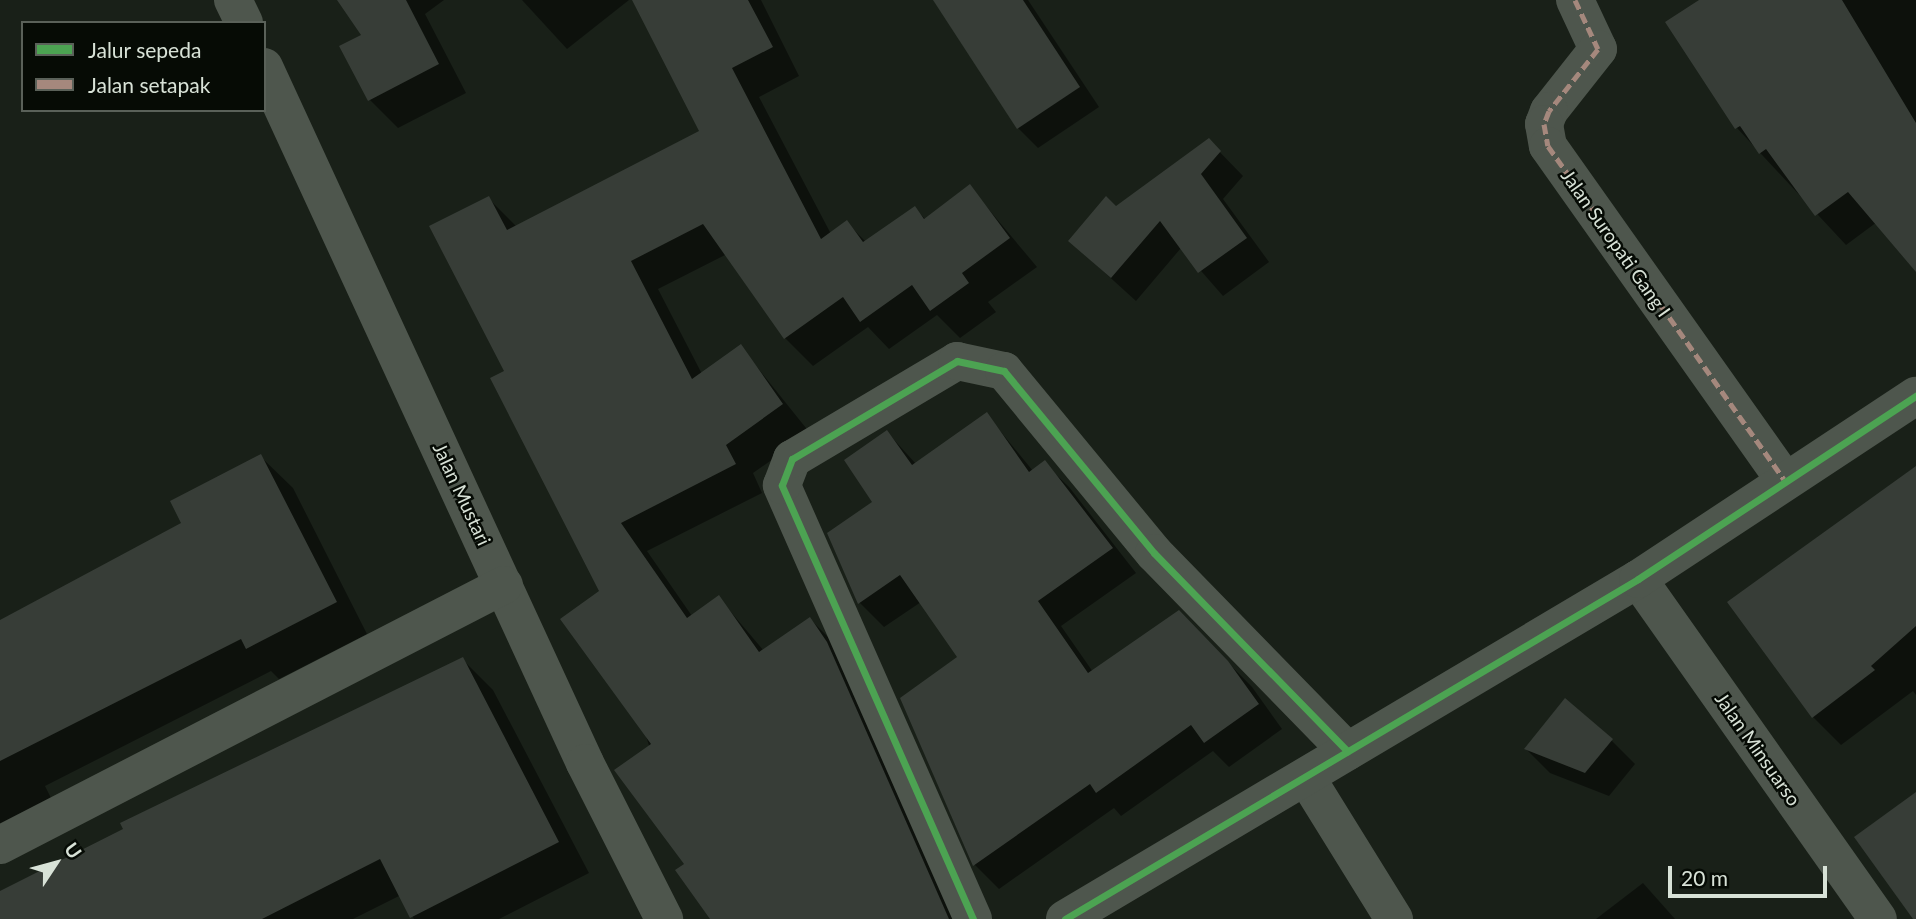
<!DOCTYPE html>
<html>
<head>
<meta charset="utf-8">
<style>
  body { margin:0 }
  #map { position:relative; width:1916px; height:919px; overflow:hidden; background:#192018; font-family:Lato,sans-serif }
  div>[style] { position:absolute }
  .shadow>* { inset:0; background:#0007 }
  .building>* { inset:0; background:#373d37 }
  .street>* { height:38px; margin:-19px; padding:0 19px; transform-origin:19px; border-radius:19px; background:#4e564d }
  .quiet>* { height:5px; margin-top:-2.5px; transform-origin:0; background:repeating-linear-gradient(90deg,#a5887d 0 10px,transparent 0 15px) }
  .cycleway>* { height:7px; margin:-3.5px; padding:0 3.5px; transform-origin:3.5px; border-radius:3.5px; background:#4ca352 }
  span { translate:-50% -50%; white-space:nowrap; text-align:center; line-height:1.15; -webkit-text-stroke:5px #060b05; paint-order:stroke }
  .street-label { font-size:19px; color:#d8e2d7 }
  .legend { position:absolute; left:21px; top:21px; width:245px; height:91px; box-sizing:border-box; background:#060b05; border:2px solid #5a6159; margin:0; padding:9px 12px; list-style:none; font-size:21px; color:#d8e2d7 }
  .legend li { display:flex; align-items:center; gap:14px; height:35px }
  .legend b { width:35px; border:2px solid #5a6159 }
  .north { position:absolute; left:21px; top:828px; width:70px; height:70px; -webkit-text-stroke:5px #060b05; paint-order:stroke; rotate:54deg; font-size:19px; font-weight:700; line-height:28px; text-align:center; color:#d8e2d7 }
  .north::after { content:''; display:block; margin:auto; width:24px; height:32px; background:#d8e2d7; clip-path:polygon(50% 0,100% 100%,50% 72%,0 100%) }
  .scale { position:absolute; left:1668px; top:866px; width:159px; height:32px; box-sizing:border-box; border:4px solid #d8e2d7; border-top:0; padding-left:9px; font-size:21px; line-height:24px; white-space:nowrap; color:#d8e2d7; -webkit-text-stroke:5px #060b05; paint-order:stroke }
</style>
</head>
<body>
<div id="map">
  <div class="shadow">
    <div style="clip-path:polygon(339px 0,444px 0,425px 14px,466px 93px,398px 128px,370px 100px,364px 35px)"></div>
    <div style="clip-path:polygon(522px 0,629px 0,567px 49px)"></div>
    <div style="clip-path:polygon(634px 0,761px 0,799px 76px,759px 97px,831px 234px,847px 223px,866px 242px,915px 208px,926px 220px,970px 187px,1037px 267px,988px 302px,996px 312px,960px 338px,937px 315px,889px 349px,868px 327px,813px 366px,785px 338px,727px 254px,658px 289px,702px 374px,741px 347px,810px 433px,753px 473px,762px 493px,647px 551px,692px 616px,719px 598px,764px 651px,810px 619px,838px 647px,964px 919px,712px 919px,686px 864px,601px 592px,506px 372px,488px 198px,517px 227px,702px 131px)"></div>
    <div style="clip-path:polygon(937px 0,1028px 0,1099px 107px,1038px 148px,1018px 128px)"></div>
    <div style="clip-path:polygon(1705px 0,1916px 0,1916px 269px,1877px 222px,1846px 245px,1737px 128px)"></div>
    <div style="clip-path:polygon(1209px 141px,1243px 176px,1223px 199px,1269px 262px,1223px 296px,1181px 248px,1136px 301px,1070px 241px)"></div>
    <div style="clip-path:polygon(987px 415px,1033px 471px,1044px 463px,1069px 487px,1136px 573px,1061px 626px,1093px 672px,1179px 613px,1252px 687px,1282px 729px,1229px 767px,1213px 751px,1121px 816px,1114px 808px,999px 889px,975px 865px,902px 698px,960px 658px,921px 602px,884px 627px,860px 603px,829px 534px,875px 502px,887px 432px,916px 464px)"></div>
    <div style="clip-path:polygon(261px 457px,293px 488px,367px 634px,279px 679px,271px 671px,45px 786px,57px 810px,0 839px,0 622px,184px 523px)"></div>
    <div style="clip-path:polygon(1916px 467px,1916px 695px,1913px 691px,1841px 745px,1813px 717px)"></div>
    <div style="clip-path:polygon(462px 659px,493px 690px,589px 873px,499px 919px,414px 919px,401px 895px,353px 919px,0 919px,0 893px,125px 829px,122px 823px)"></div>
    <div style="clip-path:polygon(1611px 740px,1635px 764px,1609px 796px,1550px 773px,1526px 749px)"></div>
    <div style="clip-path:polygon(1643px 883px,1675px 919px,1596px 919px)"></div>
  </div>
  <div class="building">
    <div style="clip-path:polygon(337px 0,406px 0,439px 64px,368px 101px,339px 46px,361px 35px)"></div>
    <div style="clip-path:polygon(632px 0,748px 0,773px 47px,732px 68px,821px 239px,847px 220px,863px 242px,915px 206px,924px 219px,970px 184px,1010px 238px,962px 273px,969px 283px,930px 311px,912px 285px,860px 322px,843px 297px,784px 339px,703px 224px,631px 261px,692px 379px,741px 344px,783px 404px,726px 445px,736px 464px,621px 523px,687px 618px,719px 595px,759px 652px,810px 617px,827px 642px,949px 919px,710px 919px,675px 870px,684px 864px,614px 770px,651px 744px,560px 619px,599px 591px,490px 378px,504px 371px,429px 226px,489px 196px,507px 230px,699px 131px)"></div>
    <div style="clip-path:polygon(933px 0,1023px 0,1080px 87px,1017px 129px)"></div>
    <div style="clip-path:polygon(1699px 0,1842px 0,1916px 123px,1916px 272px,1848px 192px,1815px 216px,1766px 149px,1759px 154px,1740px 126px,1735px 129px,1665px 22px)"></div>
    <div style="clip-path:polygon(1209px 138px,1221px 151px,1201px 174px,1247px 238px,1198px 273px,1160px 221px,1111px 278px,1068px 241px,1106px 196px,1116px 206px)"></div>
    <div style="clip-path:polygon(987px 412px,1029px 472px,1045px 460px,1113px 548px,1038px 601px,1088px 673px,1179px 610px,1228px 661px,1259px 704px,1204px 743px,1191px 725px,1096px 793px,1090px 784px,973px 866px,900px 698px,957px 657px,900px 575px,858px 604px,827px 533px,872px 502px,844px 460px,887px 430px,912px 465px)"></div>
    <div style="clip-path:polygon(261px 454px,337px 602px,246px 649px,241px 639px,0 761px,0 620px,181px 523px,170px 501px)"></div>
    <div style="clip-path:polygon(1916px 466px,1916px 626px,1871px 666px,1875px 670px,1812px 718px,1727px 602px)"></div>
    <div style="clip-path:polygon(463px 657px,559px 842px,410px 918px,380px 859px,262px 919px,0 919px,0 891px,123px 829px,120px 823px)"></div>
    <div style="clip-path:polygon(1565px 698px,1613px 739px,1585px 773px,1524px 749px)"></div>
    <div style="clip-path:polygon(1916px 792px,1916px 919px,1913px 919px,1854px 837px)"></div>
  </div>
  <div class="street">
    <div style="left:233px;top:0;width:25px;rotate:64deg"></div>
    <div style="left:1575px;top:0;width:54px;rotate:64.9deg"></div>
    <div style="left:1598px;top:49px;width:79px;rotate:128.3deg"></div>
    <div style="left:1549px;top:111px;width:14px;rotate:111deg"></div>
    <div style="left:1544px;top:124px;width:22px;rotate:80deg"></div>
    <div style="left:1548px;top:146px;width:408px;rotate:54.7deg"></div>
    <div style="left:264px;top:67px;width:766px;rotate:65.24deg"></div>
    <div style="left:585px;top:763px;width:175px;rotate:63.1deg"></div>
    <div style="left:1638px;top:579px;width:416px;rotate:54.8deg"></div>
    <div style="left:1306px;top:777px;width:167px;rotate:58.2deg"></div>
    <div style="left:0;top:845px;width:567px;rotate:-27.29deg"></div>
    <div style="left:973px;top:919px;width:474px;rotate:-113.8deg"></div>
    <div style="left:782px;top:485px;width:28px;rotate:-69deg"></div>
    <div style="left:792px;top:459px;width:192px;rotate:-30.7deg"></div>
    <div style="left:957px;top:361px;width:48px;rotate:12deg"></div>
    <div style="left:1004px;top:371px;width:236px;rotate:50.5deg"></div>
    <div style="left:1154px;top:553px;width:277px;rotate:45.7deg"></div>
    <div style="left:1065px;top:919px;width:666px;rotate:-30.68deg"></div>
    <div style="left:1638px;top:579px;width:333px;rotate:-33.4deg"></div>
  </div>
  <div class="quiet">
    <div style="left:1575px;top:0;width:54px;rotate:64.9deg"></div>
    <div style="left:1598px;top:49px;width:79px;rotate:128.3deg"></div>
    <div style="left:1549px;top:111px;width:14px;rotate:111deg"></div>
    <div style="left:1544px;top:124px;width:22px;rotate:80deg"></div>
    <div style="left:1548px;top:146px;width:408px;rotate:54.7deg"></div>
  </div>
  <div class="cycleway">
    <div style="left:973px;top:919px;width:474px;rotate:-113.8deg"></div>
    <div style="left:782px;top:485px;width:28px;rotate:-69deg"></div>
    <div style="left:792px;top:459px;width:192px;rotate:-30.7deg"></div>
    <div style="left:957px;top:361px;width:48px;rotate:12deg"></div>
    <div style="left:1004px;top:371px;width:236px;rotate:50.5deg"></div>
    <div style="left:1154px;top:553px;width:277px;rotate:45.7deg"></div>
    <div style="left:1065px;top:919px;width:666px;rotate:-30.68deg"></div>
    <div style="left:1638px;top:579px;width:333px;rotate:-33.4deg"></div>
  </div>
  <div class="street-label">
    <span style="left:1616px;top:243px;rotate:55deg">Jalan Suropati Gang I</span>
    <span style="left:462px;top:494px;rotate:65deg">Jalan Mustari</span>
    <span style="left:1758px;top:749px;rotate:55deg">Jalan Minsuarso</span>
  </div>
  <ul class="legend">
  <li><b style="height:9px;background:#4ca352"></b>Jalur sepeda</li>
  <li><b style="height:9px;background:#a5887d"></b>Jalan setapak</li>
  </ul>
  <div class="north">U</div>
  <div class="scale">20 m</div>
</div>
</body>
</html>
